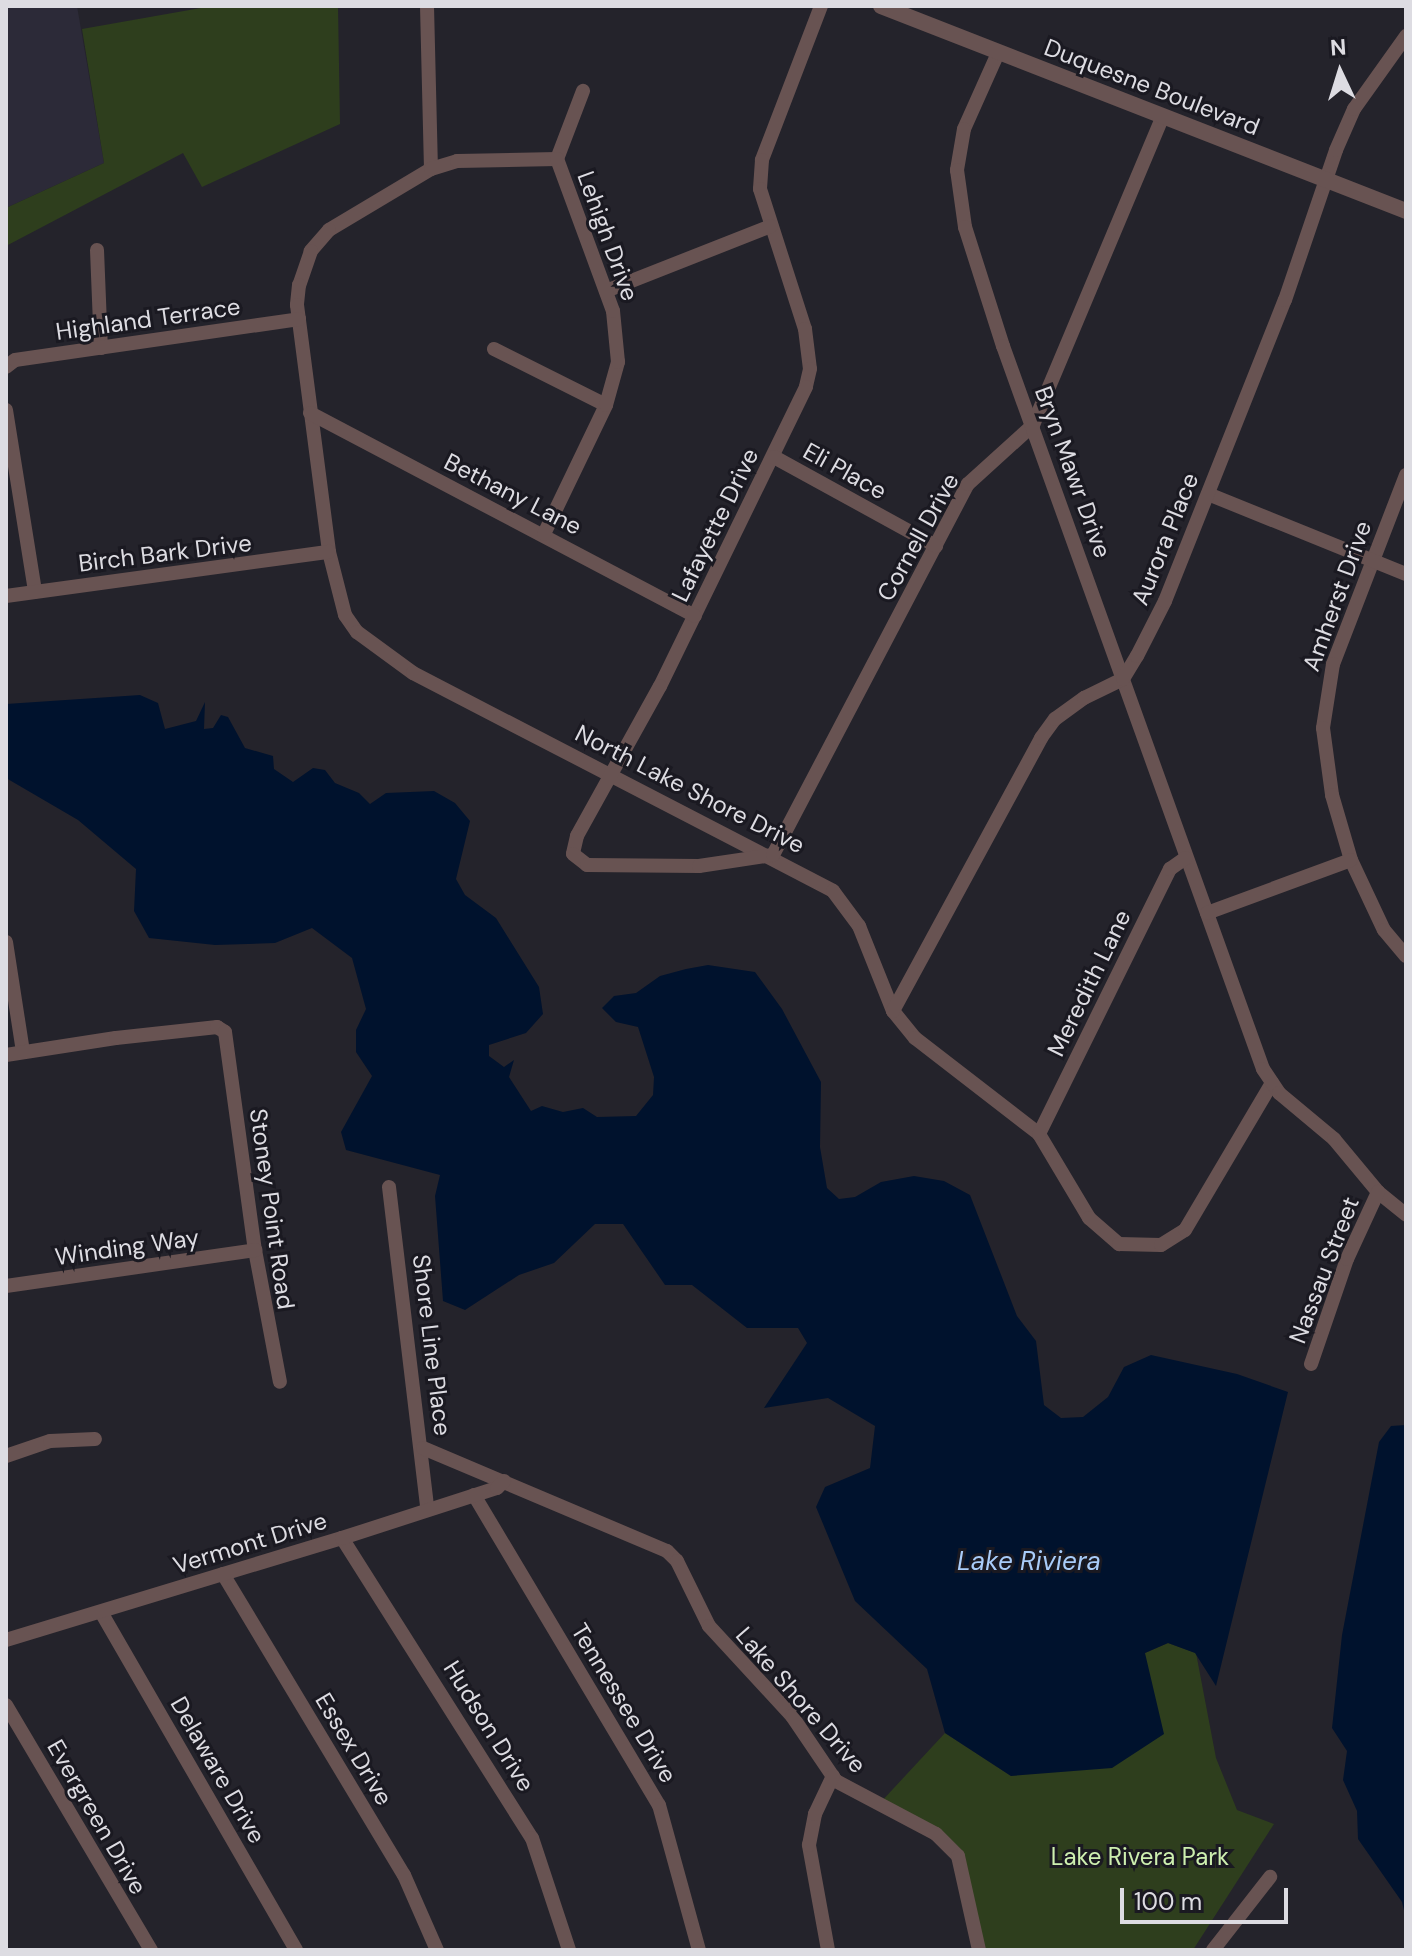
<!DOCTYPE html>
<html>
<head>
<meta charset="utf-8">
<style>
  body { margin:0 }
  #map { position:relative; width:1412px; height:1956px; overflow:hidden; background:#24232b; font-family:"DM Sans",sans-serif }
  div>[style] { position:absolute }
  .built>* { inset:0; background:#2c2a38 }
  .green>* { inset:0; background:#2e3e1d }
  .water>* { inset:0; background:#00122d }
  .minor>* { height:14px; margin:-7px; padding:0 7px; transform-origin:7px; border-radius:7px; background:#685352 }
  .tertiary>* { height:16px; margin:-8px; padding:0 8px; transform-origin:8px; border-radius:8px; background:#685352 }
  span { translate:-50% -50%; white-space:nowrap; text-align:center; line-height:1.15; -webkit-text-stroke:6px #1a1921; paint-order:stroke }
  .street-label { font-size:24px; color:#dddce2 }
  .park-label { font-size:24px; color:#cdefaf }
  .water-label { font-size:26px; color:#a9ccf9; font-style:italic }
  .frame { position:absolute; inset:0; border:8px solid #dddce2; pointer-events:none }
  .north { position:absolute; left:1300px; top:32px; width:80px; height:80px; -webkit-text-stroke:6px #1a1921; paint-order:stroke; rotate:356deg; font-size:22px; font-weight:700; line-height:32px; text-align:center; color:#dddce2 }
  .north::after { content:''; display:block; margin:auto; width:28px; height:36px; background:#dddce2; clip-path:polygon(50% 0,100% 100%,50% 72%,0 100%) }
  .scale { position:absolute; left:1120px; top:1888px; width:168px; height:36px; box-sizing:border-box; border:4px solid #dddce2; border-top:0; padding-left:10px; font-size:24px; line-height:28px; white-space:nowrap; color:#dddce2; -webkit-text-stroke:6px #1a1921; paint-order:stroke }
</style>
</head>
<body>
<div id="map">
  <div class="built">
    <div style="clip-path:polygon(6px 6px,77px 6px,104px 163px,6px 208px)"></div>
  </div>
  <div class="green">
    <div style="clip-path:polygon(212px 6px,338px 6px,340px 124px,202px 187px,183px 153px,6px 246px,6px 208px,104px 163px,82px 29px)"></div>
    <div style="clip-path:polygon(1168px 1643px,1196px 1653px,1216px 1758px,1237px 1810px,1274px 1824px,1193px 1950px,984px 1950px,958px 1854px,880px 1803px,945px 1733px,1011px 1776px,1145px 1653px)"></div>
  </div>
  <div class="water">
    <div style="clip-path:polygon(140px 695px,158px 703px,165px 729px,196px 721px,205px 702px,204px 729px,213px 728px,221px 715px,228px 717px,245px 748px,273px 756px,274px 769px,293px 782px,313px 768px,325px 770px,335px 783px,359px 793px,370px 804px,386px 793px,434px 791px,455px 803px,470px 821px,456px 879px,465px 895px,496px 918px,539px 987px,543px 1014px,526px 1033px,489px 1045px,489px 1056px,504px 1067px,514px 1060px,509px 1077px,531px 1111px,542px 1106px,563px 1112px,583px 1108px,597px 1117px,636px 1116px,653px 1095px,654px 1077px,638px 1027px,616px 1022px,602px 1008px,614px 996px,636px 993px,660px 976px,686px 969px,708px 965px,755px 972px,782px 1009px,821px 1082px,820px 1147px,827px 1188px,839px 1199px,855px 1197px,881px 1182px,914px 1176px,944px 1181px,970px 1195px,1017px 1316px,1036px 1341px,1044px 1405px,1061px 1418px,1083px 1417px,1108px 1397px,1124px 1367px,1151px 1355px,1237px 1374px,1288px 1392px,1216px 1686px,1195px 1653px,1168px 1643px,1145px 1653px,1164px 1734px,1112px 1768px,1011px 1776px,945px 1733px,927px 1669px,855px 1601px,816px 1507px,825px 1487px,870px 1468px,875px 1426px,828px 1398px,764px 1408px,807px 1343px,798px 1328px,747px 1328px,692px 1285px,665px 1285px,623px 1224px,595px 1224px,554px 1263px,519px 1275px,465px 1310px,443px 1301px,435px 1196px,440px 1175px,346px 1150px,341px 1132px,372px 1076px,356px 1052px,356px 1030px,366px 1009px,352px 958px,312px 928px,275px 943px,215px 945px,149px 938px,134px 911px,136px 869px,78px 820px,6px 778px,6px 704px)"></div>
    <div style="clip-path:polygon(1406px 1425px,1406px 1919px,1402px 1902px,1358px 1839px,1357px 1811px,1343px 1780px,1347px 1751px,1332px 1728px,1342px 1635px,1379px 1442px,1391px 1426px)"></div>
  </div>
  <div class="minor">
    <div style="left:427px;top:6px;width:163px;rotate:88.6deg"></div>
    <div style="left:431px;top:169px;width:119px;rotate:149.1deg"></div>
    <div style="left:329px;top:230px;width:28px;rotate:131deg"></div>
    <div style="left:311px;top:251px;width:36px;rotate:109deg"></div>
    <div style="left:299px;top:285px;width:20px;rotate:96deg"></div>
    <div style="left:297px;top:305px;width:249px;rotate:82.6deg"></div>
    <div style="left:329px;top:552px;width:65px;rotate:75.7deg"></div>
    <div style="left:345px;top:615px;width:21px;rotate:55deg"></div>
    <div style="left:357px;top:632px;width:69px;rotate:36.2deg"></div>
    <div style="left:413px;top:673px;width:473px;rotate:27.4deg"></div>
    <div style="left:833px;top:891px;width:44px;rotate:53.4deg"></div>
    <div style="left:859px;top:926px;width:92px;rotate:68.2deg"></div>
    <div style="left:893px;top:1011px;width:35px;rotate:51deg"></div>
    <div style="left:915px;top:1038px;width:157px;rotate:37.7deg"></div>
    <div style="left:1039px;top:1134px;width:98px;rotate:59.2deg"></div>
    <div style="left:1089px;top:1218px;width:40px;rotate:41deg"></div>
    <div style="left:1119px;top:1244px;width:42px;rotate:1.4deg"></div>
    <div style="left:1161px;top:1245px;width:28px;rotate:-32deg"></div>
    <div style="left:1185px;top:1230px;width:171px;rotate:-59.4deg"></div>
    <div style="left:821px;top:6px;width:165px;rotate:111deg"></div>
    <div style="left:762px;top:160px;width:29px;rotate:94deg"></div>
    <div style="left:760px;top:189px;width:147px;rotate:72.2deg"></div>
    <div style="left:805px;top:329px;width:40px;rotate:82.9deg"></div>
    <div style="left:810px;top:369px;width:18px;rotate:103deg"></div>
    <div style="left:806px;top:387px;width:333px;rotate:116deg"></div>
    <div style="left:660px;top:686px;width:171px;rotate:119deg"></div>
    <div style="left:577px;top:836px;width:18px;rotate:103deg"></div>
    <div style="left:573px;top:854px;width:18px;rotate:38deg"></div>
    <div style="left:587px;top:865px;width:112px;rotate:0.5deg"></div>
    <div style="left:699px;top:866px;width:75px;rotate:-8.5deg"></div>
    <div style="left:773px;top:855px;width:419px;rotate:-62.3deg"></div>
    <div style="left:968px;top:484px;width:88px;rotate:-42.2deg"></div>
    <div style="left:1033px;top:425px;width:335px;rotate:-67.2deg"></div>
    <div style="left:998px;top:53px;width:83px;rotate:114.1deg"></div>
    <div style="left:964px;top:129px;width:42px;rotate:99.7deg"></div>
    <div style="left:957px;top:170px;width:58px;rotate:82deg"></div>
    <div style="left:965px;top:227px;width:125px;rotate:72.3deg"></div>
    <div style="left:1003px;top:346px;width:768px;rotate:70.22deg"></div>
    <div style="left:1263px;top:1069px;width:29px;rotate:56deg"></div>
    <div style="left:1279px;top:1093px;width:72px;rotate:39.9deg"></div>
    <div style="left:1334px;top:1139px;width:69px;rotate:50.3deg"></div>
    <div style="left:1378px;top:1192px;width:36px;rotate:39deg"></div>
    <div style="left:557px;top:159px;width:73px;rotate:-69.1deg"></div>
    <div style="left:431px;top:169px;width:27px;rotate:-17deg"></div>
    <div style="left:457px;top:161px;width:100px;rotate:-1.1deg"></div>
    <div style="left:97px;top:250px;width:98px;rotate:87.7deg"></div>
    <div style="left:606px;top:291px;width:177px;rotate:-21.5deg"></div>
    <div style="left:494px;top:349px;width:125px;rotate:26.6deg"></div>
    <div style="left:6px;top:367px;width:11px;rotate:-38deg"></div>
    <div style="left:15px;top:360px;width:287px;rotate:-8.2deg"></div>
    <div style="left:6px;top:410px;width:184px;rotate:80.9deg"></div>
    <div style="left:310px;top:413px;width:435px;rotate:27.8deg"></div>
    <div style="left:774px;top:457px;width:185px;rotate:28.8deg"></div>
    <div style="left:1406px;top:475px;width:203px;rotate:111.1deg"></div>
    <div style="left:1333px;top:664px;width:65px;rotate:98.9deg"></div>
    <div style="left:1323px;top:728px;width:68px;rotate:82.3deg"></div>
    <div style="left:1332px;top:795px;width:68px;rotate:73.7deg"></div>
    <div style="left:1351px;top:860px;width:77px;rotate:64.8deg"></div>
    <div style="left:1384px;top:930px;width:34px;rotate:50deg"></div>
    <div style="left:1208px;top:494px;width:214px;rotate:22deg"></div>
    <div style="left:544px;top:534px;width:143px;rotate:-64.3deg"></div>
    <div style="left:606px;top:405px;width:45px;rotate:-74.4deg"></div>
    <div style="left:618px;top:362px;width:51px;rotate:-95.6deg"></div>
    <div style="left:613px;top:311px;width:162px;rotate:-110.2deg"></div>
    <div style="left:6px;top:596px;width:326px;rotate:-7.8deg"></div>
    <div style="left:1207px;top:913px;width:153px;rotate:-20.2deg"></div>
    <div style="left:6px;top:942px;width:111px;rotate:81.2deg"></div>
    <div style="left:893px;top:1011px;width:311px;rotate:-61.5deg"></div>
    <div style="left:1041px;top:738px;width:24px;rotate:-54deg"></div>
    <div style="left:1055px;top:719px;width:36px;rotate:-36deg"></div>
    <div style="left:1084px;top:698px;width:43px;rotate:-26deg"></div>
    <div style="left:1123px;top:679px;width:27px;rotate:-59deg"></div>
    <div style="left:1137px;top:656px;width:62px;rotate:-63deg"></div>
    <div style="left:1165px;top:601px;width:324px;rotate:-68.3deg"></div>
    <div style="left:1285px;top:300px;width:158px;rotate:-71.2deg"></div>
    <div style="left:1336px;top:150px;width:45px;rotate:-66.3deg"></div>
    <div style="left:1354px;top:109px;width:90px;rotate:-54.5deg"></div>
    <div style="left:6px;top:1055px;width:111px;rotate:-8.8deg"></div>
    <div style="left:116px;top:1038px;width:102px;rotate:-6.2deg"></div>
    <div style="left:217px;top:1027px;width:9px;rotate:32deg"></div>
    <div style="left:225px;top:1032px;width:220px;rotate:82.2deg"></div>
    <div style="left:255px;top:1250px;width:134px;rotate:79.3deg"></div>
    <div style="left:1039px;top:1134px;width:296px;rotate:-63.7deg"></div>
    <div style="left:1170px;top:869px;width:19px;rotate:-35deg"></div>
    <div style="left:389px;top:1187px;width:323px;rotate:83.2deg"></div>
    <div style="left:6px;top:1286px;width:252px;rotate:-8.2deg"></div>
    <div style="left:1311px;top:1364px;width:111px;rotate:-71.1deg"></div>
    <div style="left:1347px;top:1259px;width:74px;rotate:-65.2deg"></div>
    <div style="left:423px;top:1448px;width:265px;rotate:22.9deg"></div>
    <div style="left:667px;top:1551px;width:14px;rotate:45deg"></div>
    <div style="left:677px;top:1561px;width:72px;rotate:63.8deg"></div>
    <div style="left:709px;top:1626px;width:122px;rotate:47.3deg"></div>
    <div style="left:792px;top:1716px;width:78px;rotate:55.9deg"></div>
    <div style="left:836px;top:1781px;width:113px;rotate:27.9deg"></div>
    <div style="left:936px;top:1834px;width:31px;rotate:45deg"></div>
    <div style="left:958px;top:1856px;width:96px;rotate:77.4deg"></div>
    <div style="left:6px;top:1456px;width:46px;rotate:-18.8deg"></div>
    <div style="left:50px;top:1441px;width:45px;rotate:-2.5deg"></div>
    <div style="left:474px;top:1495px;width:361px;rotate:59.2deg"></div>
    <div style="left:659px;top:1805px;width:150px;rotate:74.6deg"></div>
    <div style="left:342px;top:1538px;width:355px;rotate:57.7deg"></div>
    <div style="left:532px;top:1838px;width:118px;rotate:71.7deg"></div>
    <div style="left:223px;top:1574px;width:351px;rotate:59deg"></div>
    <div style="left:404px;top:1875px;width:82px;rotate:66.3deg"></div>
    <div style="left:101px;top:1612px;width:390px;rotate:60deg"></div>
    <div style="left:6px;top:1640px;width:351px;rotate:-16.9deg"></div>
    <div style="left:342px;top:1538px;width:163px;rotate:-17.9deg"></div>
    <div style="left:497px;top:1488px;width:10px;rotate:-45deg"></div>
    <div style="left:6px;top:1705px;width:285px;rotate:59.4deg"></div>
    <div style="left:828px;top:1950px;width:107px;rotate:-100.3deg"></div>
    <div style="left:809px;top:1845px;width:32px;rotate:-79deg"></div>
    <div style="left:815px;top:1814px;width:42px;rotate:-64.7deg"></div>
    <div style="left:1213px;top:1950px;width:93px;rotate:-52deg"></div>
  </div>
  <div class="tertiary">
    <div style="left:881px;top:6px;width:564px;rotate:21.33deg"></div>
  </div>
  <div class="street-label">
    <span style="left:1152px;top:87px;rotate:21deg">Duquesne Boulevard</span>
    <span style="left:608px;top:236px;rotate:70deg">Lehigh Drive</span>
    <span style="left:148px;top:319px;rotate:-8deg">Highland Terrace</span>
    <span style="left:845px;top:471px;rotate:29deg">Eli Place</span>
    <span style="left:1073px;top:472px;rotate:70deg">Bryn Mawr Drive</span>
    <span style="left:513px;top:494px;rotate:27deg">Bethany Lane</span>
    <span style="left:715px;top:525px;rotate:-64deg">Lafayette Drive</span>
    <span style="left:918px;top:537px;rotate:-61deg">Cornell Drive</span>
    <span style="left:1165px;top:539px;rotate:-68deg">Aurora Place</span>
    <span style="left:165px;top:553px;rotate:-7deg">Birch Bark Drive</span>
    <span style="left:1337px;top:596px;rotate:-70deg">Amherst Drive</span>
    <span style="left:690px;top:789px;rotate:27deg">North Lake Shore Drive</span>
    <span style="left:1089px;top:983px;rotate:-64deg">Meredith Lane</span>
    <span style="left:272px;top:1209px;rotate:82deg">Stoney Point Road</span>
    <span style="left:127px;top:1247px;rotate:-8deg">Winding Way</span>
    <span style="left:1324px;top:1270px;rotate:-69deg">Nassau Street</span>
    <span style="left:432px;top:1345px;rotate:83deg">Shore Line Place</span>
    <span style="left:250px;top:1543px;rotate:-17deg">Vermont Drive</span>
    <span style="left:801px;top:1700px;rotate:49deg">Lake Shore Drive</span>
    <span style="left:624px;top:1703px;rotate:59deg">Tennessee Drive</span>
    <span style="left:489px;top:1726px;rotate:58deg">Hudson Drive</span>
    <span style="left:354px;top:1749px;rotate:59deg">Essex Drive</span>
    <span style="left:218px;top:1770px;rotate:60deg">Delaware Drive</span>
    <span style="left:97px;top:1817px;rotate:60deg">Evergreen Drive</span>
  </div>
  <div class="park-label">
    <span style="left:1140px;top:1857px">Lake Rivera Park</span>
  </div>
  <div class="water-label">
    <span style="left:1029px;top:1562px">Lake Riviera</span>
  </div>
  <div class="frame"></div>
  <div class="north">N</div>
  <div class="scale">100 m</div>
</div>
</body>
</html>
